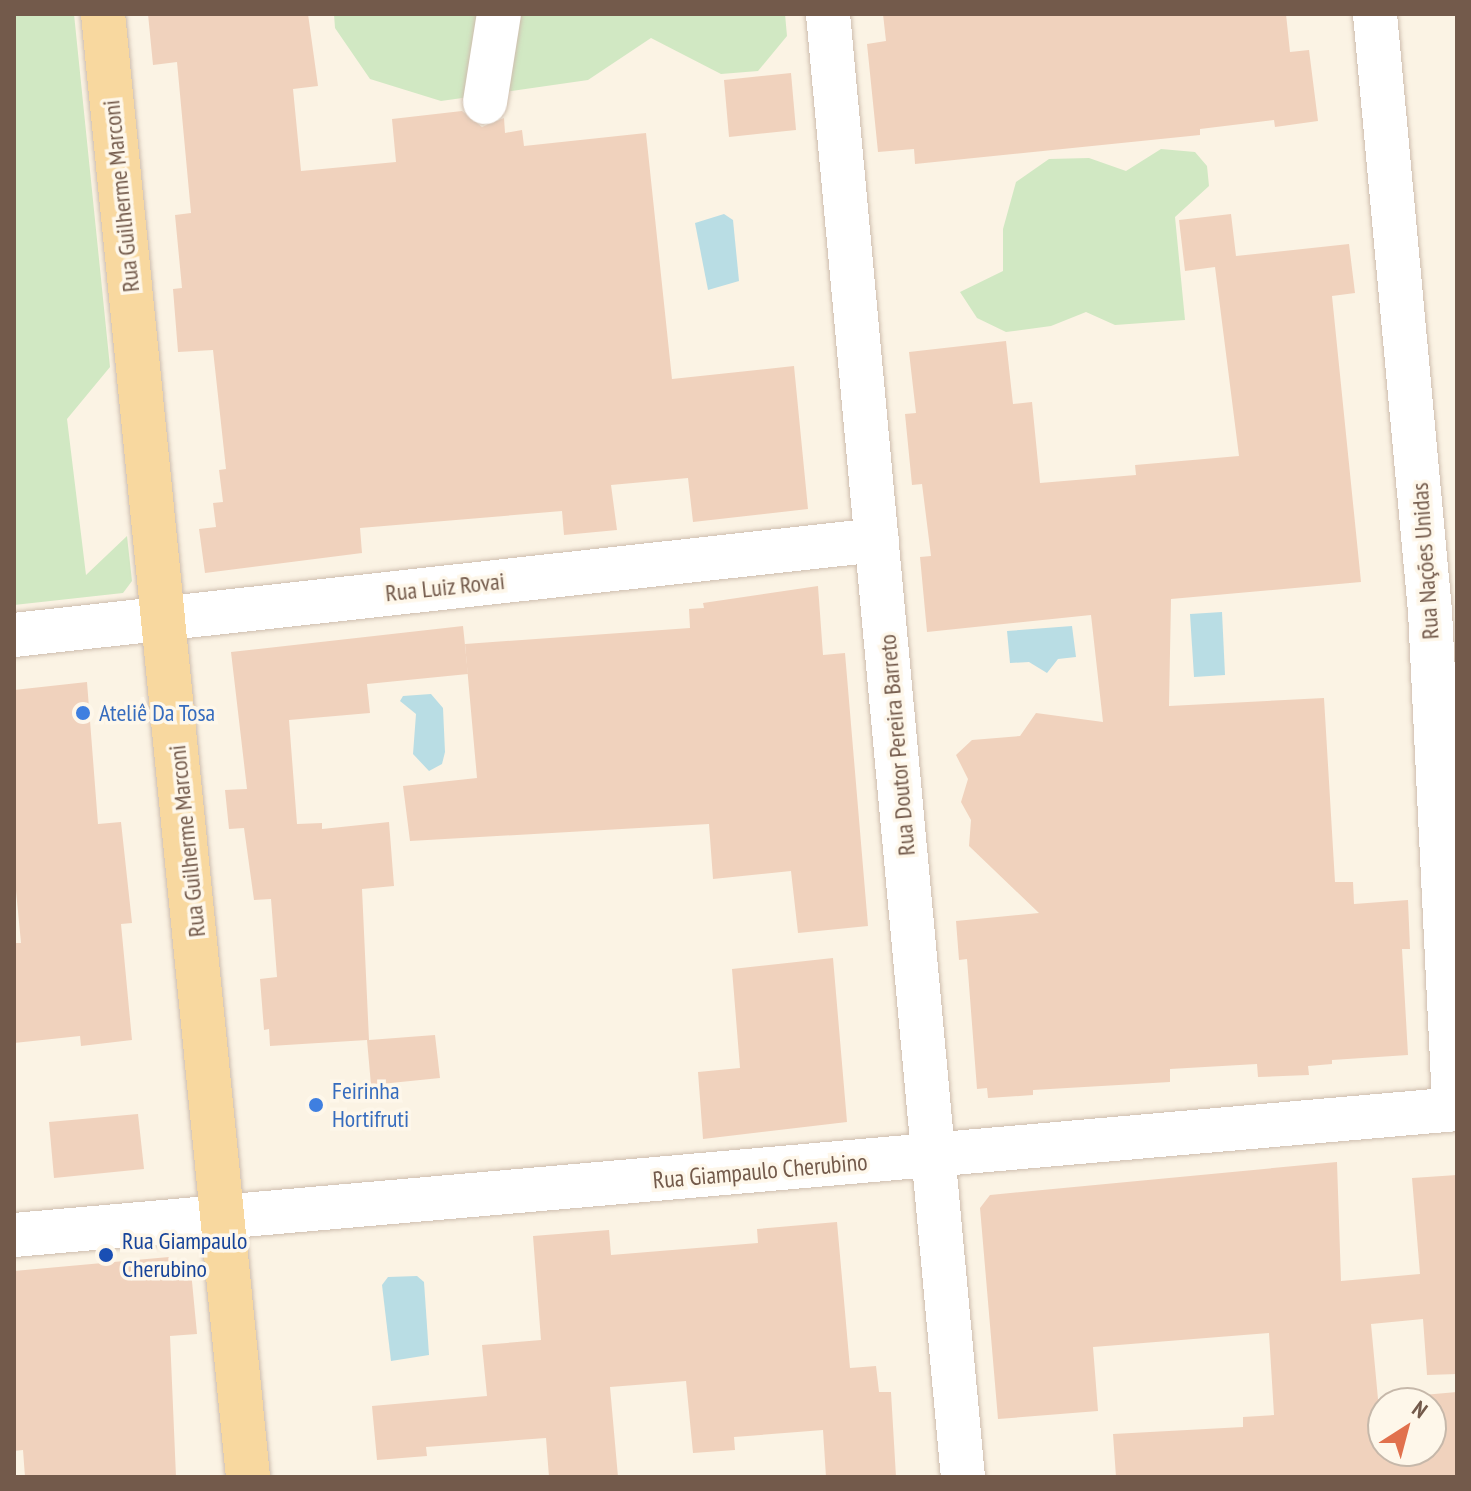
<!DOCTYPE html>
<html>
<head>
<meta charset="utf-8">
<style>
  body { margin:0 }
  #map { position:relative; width:1471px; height:1491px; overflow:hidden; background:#fbf3e4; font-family:"PT Sans Narrow",sans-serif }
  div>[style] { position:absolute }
  .green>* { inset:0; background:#d1e8c3 }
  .water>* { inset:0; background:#b9dde4 }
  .building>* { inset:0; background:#f0d2bd }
  .roads { filter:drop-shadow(0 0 2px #cebdae) drop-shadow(0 0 2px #cebdae) }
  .minor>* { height:44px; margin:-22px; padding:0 22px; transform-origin:22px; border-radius:22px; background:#fff }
  .major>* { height:44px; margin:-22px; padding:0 22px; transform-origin:22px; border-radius:22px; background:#f8d89f }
  .dots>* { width:22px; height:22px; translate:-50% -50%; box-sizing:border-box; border:4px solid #fef7ea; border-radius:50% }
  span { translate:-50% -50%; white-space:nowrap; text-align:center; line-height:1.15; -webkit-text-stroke:7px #fef7ea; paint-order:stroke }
  .street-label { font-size:24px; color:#735a4b }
  .shop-label { font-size:24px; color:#366cbe }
  .left { translate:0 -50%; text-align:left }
  .transit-label { font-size:24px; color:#164399 }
  .frame { position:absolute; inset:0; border:16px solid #735a4b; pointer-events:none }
  .north { position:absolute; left:1367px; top:1387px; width:80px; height:80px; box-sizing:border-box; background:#fef7ea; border:2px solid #c6b8aa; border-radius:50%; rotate:36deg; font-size:22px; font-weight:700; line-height:32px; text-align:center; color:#735a4b }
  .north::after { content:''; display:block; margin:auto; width:28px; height:36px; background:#e1714d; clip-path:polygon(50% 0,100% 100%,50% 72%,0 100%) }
</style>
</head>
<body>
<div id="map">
  <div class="green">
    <div style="clip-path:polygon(14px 14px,74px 14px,110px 367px,67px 419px,86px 575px,127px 536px,132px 581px,123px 593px,14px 605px)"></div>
    <div style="clip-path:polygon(334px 14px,785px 14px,787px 36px,758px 71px,721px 74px,651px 38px,588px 80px,441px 101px,370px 79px,335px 28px)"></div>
    <div style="clip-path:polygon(1161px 149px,1195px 152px,1207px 166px,1209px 186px,1175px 217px,1185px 320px,1115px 325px,1086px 312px,1051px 326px,1006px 332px,977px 318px,960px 292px,1003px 271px,1003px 229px,1016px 182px,1049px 159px,1089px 158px,1126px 171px)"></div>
  </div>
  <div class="water">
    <div style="clip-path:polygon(724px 214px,733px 220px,739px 281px,708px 290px,695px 223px)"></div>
    <div style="clip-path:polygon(1222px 612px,1225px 675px,1194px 677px,1190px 614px)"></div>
    <div style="clip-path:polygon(1072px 626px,1076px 657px,1058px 659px,1047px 673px,1029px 662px,1010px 663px,1007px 631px)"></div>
    <div style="clip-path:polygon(431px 694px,443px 708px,445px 752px,442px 764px,429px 771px,413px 754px,416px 714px,400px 701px,403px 696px)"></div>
    <div style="clip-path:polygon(417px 1276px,424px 1282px,429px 1355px,391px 1361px,382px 1285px,388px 1277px)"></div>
  </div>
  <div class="building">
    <div style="clip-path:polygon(148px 14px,308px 14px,318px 86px,293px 89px,301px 171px,396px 162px,392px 119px,462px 111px,482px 127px,504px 118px,505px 133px,522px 130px,524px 146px,646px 133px,672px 379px,794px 366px,808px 509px,693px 522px,688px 478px,611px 485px,617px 530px,564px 535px,562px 511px,360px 528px,362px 553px,205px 573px,199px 529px,216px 527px,213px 503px,223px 502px,219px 470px,226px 469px,213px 350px,178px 352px,173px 289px,182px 288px,175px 215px,191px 213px,177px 62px,153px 65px)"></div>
    <div style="clip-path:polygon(883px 14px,1286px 14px,1290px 52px,1309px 50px,1318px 121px,1275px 127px,1274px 120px,1200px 129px,1200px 135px,915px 164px,914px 149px,878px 152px,867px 44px,886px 41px)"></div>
    <div style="clip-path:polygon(791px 73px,796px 130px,729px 137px,724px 80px)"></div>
    <div style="clip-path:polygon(1231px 214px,1236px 256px,1349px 244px,1355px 293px,1332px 296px,1361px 582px,1171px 599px,1169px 706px,1324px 698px,1335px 882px,1353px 882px,1354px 904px,1408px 900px,1410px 949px,1402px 949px,1408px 1055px,1332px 1060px,1332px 1064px,1308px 1066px,1309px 1075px,1258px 1077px,1257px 1064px,1170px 1069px,1170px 1082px,1033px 1090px,1033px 1095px,988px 1098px,987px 1088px,977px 1089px,967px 959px,959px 960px,956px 921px,1039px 913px,969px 846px,971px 820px,961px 802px,968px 779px,956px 755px,972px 740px,1020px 736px,1036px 713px,1103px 722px,1091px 615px,927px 632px,920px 557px,931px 556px,922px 484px,912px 485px,905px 414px,916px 413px,909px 352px,1006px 341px,1013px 404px,1032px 402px,1040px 483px,1136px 475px,1135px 465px,1239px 456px,1215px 267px,1185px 271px,1179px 220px)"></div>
    <div style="clip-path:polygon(818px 586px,823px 655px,845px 653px,868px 926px,798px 933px,791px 871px,713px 879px,709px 824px,410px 841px,403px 786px,477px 778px,465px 644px,690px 628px,689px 609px,704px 608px,703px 603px)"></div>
    <div style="clip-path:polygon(463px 626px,468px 674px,367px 684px,370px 713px,289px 720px,297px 824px,322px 823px,322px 829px,389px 822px,394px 886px,362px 889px,369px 1040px,435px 1035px,440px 1078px,371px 1085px,367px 1040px,270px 1046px,269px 1029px,264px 1030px,260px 979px,277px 977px,271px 899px,254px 900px,244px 828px,229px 829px,225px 790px,247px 789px,231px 652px)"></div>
    <div style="clip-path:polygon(87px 682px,98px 824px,121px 822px,132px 923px,121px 924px,132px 1040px,81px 1046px,80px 1036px,14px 1043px,14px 943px,21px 943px,14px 870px,14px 690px)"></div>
    <div style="clip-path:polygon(833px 958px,847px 1122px,703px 1139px,698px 1072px,740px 1068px,732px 969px)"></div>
    <div style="clip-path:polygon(138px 1114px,144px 1169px,54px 1178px,49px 1122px)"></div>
    <div style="clip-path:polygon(evenodd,1337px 1162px,1341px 1281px,1420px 1274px,1412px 1178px,1457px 1175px,1457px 1374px,1427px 1375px,1423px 1319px,1371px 1324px,1378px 1399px,1457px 1392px,1457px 1477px,1116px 1477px,1113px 1434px,1243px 1427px,1243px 1417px,1274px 1415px,1269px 1333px,1093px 1347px,1098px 1411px,998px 1419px,980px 1208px,990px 1195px,1337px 1162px,1383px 1403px,1431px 1403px,1431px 1451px,1383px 1451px,1383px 1403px)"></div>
    <div style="clip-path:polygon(837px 1222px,850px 1368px,876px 1366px,879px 1392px,891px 1392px,896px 1477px,826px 1477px,823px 1430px,734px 1437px,735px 1450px,693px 1453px,686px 1381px,610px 1387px,618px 1477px,549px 1477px,546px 1438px,426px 1447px,427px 1456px,377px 1460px,372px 1406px,487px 1396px,482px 1345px,541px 1340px,533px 1236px,609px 1230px,611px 1255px,758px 1243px,757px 1229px)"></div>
    <div style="clip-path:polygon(169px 1257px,170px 1272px,191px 1271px,197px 1334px,170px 1336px,176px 1477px,25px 1477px,23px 1450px,14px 1451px,14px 1271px)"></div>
  </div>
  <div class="roads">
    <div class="minor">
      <div style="left:828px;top:14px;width:1469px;rotate:84.73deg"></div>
      <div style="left:1375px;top:14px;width:600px;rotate:84.74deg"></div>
      <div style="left:1430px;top:611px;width:499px;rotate:87.2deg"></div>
      <div style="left:485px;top:102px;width:89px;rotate:-81deg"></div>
      <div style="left:14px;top:635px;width:868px;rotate:-6.28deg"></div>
      <div style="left:14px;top:1235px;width:1448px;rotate:-4.99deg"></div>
    </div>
    <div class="major">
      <div style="left:103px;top:14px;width:1470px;rotate:84.34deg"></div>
    </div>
  </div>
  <div class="dots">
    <div style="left:83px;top:713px;background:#3f7fe0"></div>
    <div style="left:316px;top:1105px;background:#3f7fe0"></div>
    <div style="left:106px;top:1255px;background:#1a4fb4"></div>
  </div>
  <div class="street-label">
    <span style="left:121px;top:196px;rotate:-96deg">Rua Guilherme Marconi</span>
    <span style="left:1425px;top:561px;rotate:-94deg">Rua Nações Unidas</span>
    <span style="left:445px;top:587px;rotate:-6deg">Rua Luiz Rovai</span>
    <span style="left:897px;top:745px;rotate:-95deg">Rua Doutor Pereira Barreto</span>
    <span style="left:187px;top:841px;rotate:-96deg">Rua Guilherme Marconi</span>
    <span style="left:760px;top:1171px;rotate:-5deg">Rua Giampaulo Cherubino</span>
  </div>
  <div class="shop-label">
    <span class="left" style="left:99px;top:713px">Ateliê Da Tosa</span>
    <span class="left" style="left:332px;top:1105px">Feirinha<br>Hortifruti</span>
  </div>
  <div class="transit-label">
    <span class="left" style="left:122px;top:1255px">Rua Giampaulo<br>Cherubino</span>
  </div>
  <div class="frame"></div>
  <div class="north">N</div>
</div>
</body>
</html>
